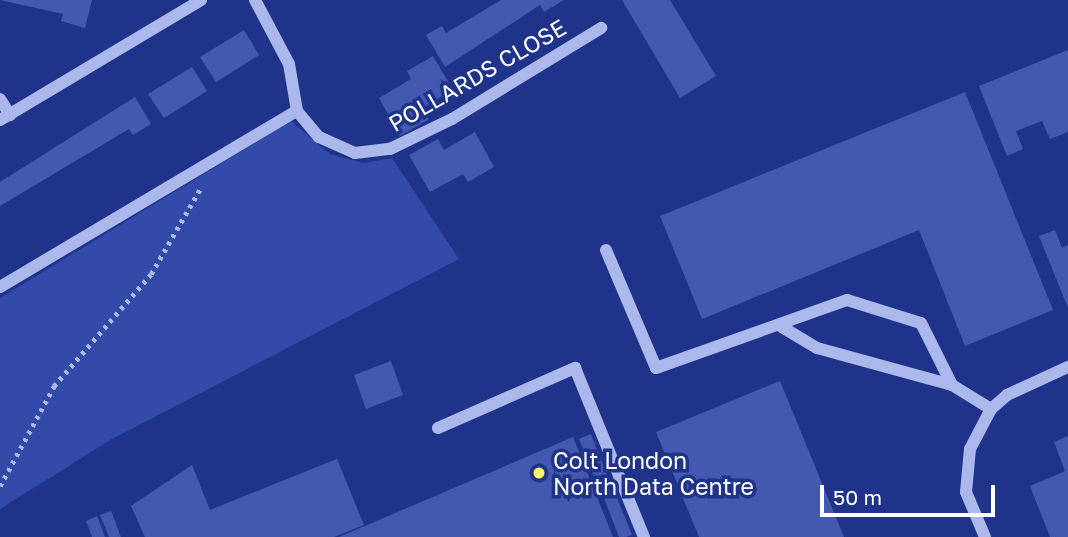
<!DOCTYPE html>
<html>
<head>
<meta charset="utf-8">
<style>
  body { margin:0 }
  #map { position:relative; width:1068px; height:537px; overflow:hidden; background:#1f338a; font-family:"Golos Text",sans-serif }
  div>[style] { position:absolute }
  .green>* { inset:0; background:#324aa8 }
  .building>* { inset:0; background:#4358b1 }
  .path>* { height:4.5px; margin-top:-2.25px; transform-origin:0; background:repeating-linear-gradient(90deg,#aab8eb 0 3.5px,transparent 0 8.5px) }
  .minor>* { height:12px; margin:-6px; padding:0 6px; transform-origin:6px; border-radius:6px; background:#aab8eb }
  .dots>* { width:19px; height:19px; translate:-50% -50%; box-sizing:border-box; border:4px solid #1f338a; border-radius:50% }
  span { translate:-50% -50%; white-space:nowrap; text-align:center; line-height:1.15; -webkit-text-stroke:7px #1f338a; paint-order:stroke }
  .street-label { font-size:23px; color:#fff }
  .poi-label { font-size:23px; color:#fff }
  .left { translate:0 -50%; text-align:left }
  .scale { position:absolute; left:820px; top:485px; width:175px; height:32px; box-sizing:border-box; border:4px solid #fff; border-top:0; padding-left:9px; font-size:21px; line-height:24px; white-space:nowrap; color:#fff; -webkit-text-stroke:5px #1f338a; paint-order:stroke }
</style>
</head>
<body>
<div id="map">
  <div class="green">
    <div style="clip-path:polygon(291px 121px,330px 154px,363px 163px,392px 158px,459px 259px,112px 439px,0 509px,0 298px)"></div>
  </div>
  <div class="building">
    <div style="clip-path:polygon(0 0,92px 0,85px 28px,61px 21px,63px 14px)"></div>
    <div style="clip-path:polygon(501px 0,564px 0,544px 12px,540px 5px,445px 67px,426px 35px,442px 26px,446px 33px)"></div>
    <div style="clip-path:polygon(622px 0,670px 0,716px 76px,680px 98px)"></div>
    <div style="clip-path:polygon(244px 30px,259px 55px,216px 82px,200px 57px)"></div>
    <div style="clip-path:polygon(1068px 50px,1068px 132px,1050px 139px,1042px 121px,1016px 131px,1023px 149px,1007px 156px,979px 86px)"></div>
    <div style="clip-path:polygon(433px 56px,453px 90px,422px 108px,429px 119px,400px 136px,379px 98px,411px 79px,407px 71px)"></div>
    <div style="clip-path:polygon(192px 67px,207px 91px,164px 118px,148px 94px)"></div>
    <div style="clip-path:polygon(965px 92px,1053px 310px,965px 346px,919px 230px,702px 319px,660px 216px)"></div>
    <div style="clip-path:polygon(135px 97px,151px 124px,133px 135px,129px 129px,0 206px,0 182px)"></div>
    <div style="clip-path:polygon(475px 132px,494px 167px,468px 182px,463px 174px,430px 192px,409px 155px,438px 139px,444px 150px)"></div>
    <div style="clip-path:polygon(1055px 230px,1062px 248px,1068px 245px,1068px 308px,1039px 236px)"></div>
    <div style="clip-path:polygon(391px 361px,403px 395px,366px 409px,354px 375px)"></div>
    <div style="clip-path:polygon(780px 381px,844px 537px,699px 537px,656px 432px)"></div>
    <div style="clip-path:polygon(591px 434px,609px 480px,597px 485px,579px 439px)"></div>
    <div style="clip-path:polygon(1068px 436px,1068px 537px,1050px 537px,1030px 486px,1065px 471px,1054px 442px)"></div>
    <div style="clip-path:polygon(573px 437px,613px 537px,339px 537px)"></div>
    <div style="clip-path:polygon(337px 459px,364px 525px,334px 537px,145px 537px,131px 506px,192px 465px,210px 510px)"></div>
    <div style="clip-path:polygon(613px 488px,632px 535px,626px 537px,619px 537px,602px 493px)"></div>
    <div style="clip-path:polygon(111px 511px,121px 537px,109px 537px,100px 515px)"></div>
    <div style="clip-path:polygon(97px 516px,105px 537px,92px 537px,86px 521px)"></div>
  </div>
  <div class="path">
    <div style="left:0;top:486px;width:114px;rotate:-61.6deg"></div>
    <div style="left:54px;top:386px;width:148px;rotate:-49.1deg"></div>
    <div style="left:151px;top:274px;width:98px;rotate:-60deg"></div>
  </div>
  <div class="minor">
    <div style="left:255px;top:0;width:72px;rotate:62deg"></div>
    <div style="left:289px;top:64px;width:48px;rotate:80.3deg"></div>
    <div style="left:297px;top:111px;width:34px;rotate:50deg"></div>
    <div style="left:319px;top:137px;width:39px;rotate:24deg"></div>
    <div style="left:355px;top:153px;width:35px;rotate:-7deg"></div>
    <div style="left:390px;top:149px;width:69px;rotate:-25.8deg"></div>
    <div style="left:452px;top:119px;width:175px;rotate:-31.4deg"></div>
    <div style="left:0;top:99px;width:19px;rotate:58deg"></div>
    <div style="left:0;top:120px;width:234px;rotate:-30.8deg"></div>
    <div style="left:606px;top:250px;width:128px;rotate:67deg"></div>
    <div style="left:656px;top:368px;width:203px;rotate:-19.6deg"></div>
    <div style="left:847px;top:300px;width:77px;rotate:17.3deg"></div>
    <div style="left:921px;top:323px;width:69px;rotate:63.4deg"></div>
    <div style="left:0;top:287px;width:345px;rotate:-30.7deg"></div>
    <div style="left:782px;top:327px;width:41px;rotate:31deg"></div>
    <div style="left:817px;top:348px;width:140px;rotate:15.3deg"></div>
    <div style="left:952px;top:385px;width:46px;rotate:31.6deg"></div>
    <div style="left:438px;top:428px;width:150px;rotate:-23.7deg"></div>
    <div style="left:575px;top:368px;width:183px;rotate:67.8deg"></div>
    <div style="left:985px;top:537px;width:49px;rotate:-112.9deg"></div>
    <div style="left:966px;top:492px;width:43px;rotate:-84.7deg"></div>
    <div style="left:970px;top:449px;width:45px;rotate:-62.3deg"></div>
    <div style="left:991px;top:409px;width:21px;rotate:-41deg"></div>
    <div style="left:1007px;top:395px;width:67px;rotate:-24.7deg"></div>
  </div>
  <div class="dots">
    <div style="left:539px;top:473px;background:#faf46a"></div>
  </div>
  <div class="street-label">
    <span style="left:477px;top:75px;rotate:-30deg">POLLARDS CLOSE</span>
  </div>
  <div class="poi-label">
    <span class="left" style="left:553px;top:473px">Colt London<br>North Data Centre</span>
  </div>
  <div class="scale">50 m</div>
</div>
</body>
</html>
